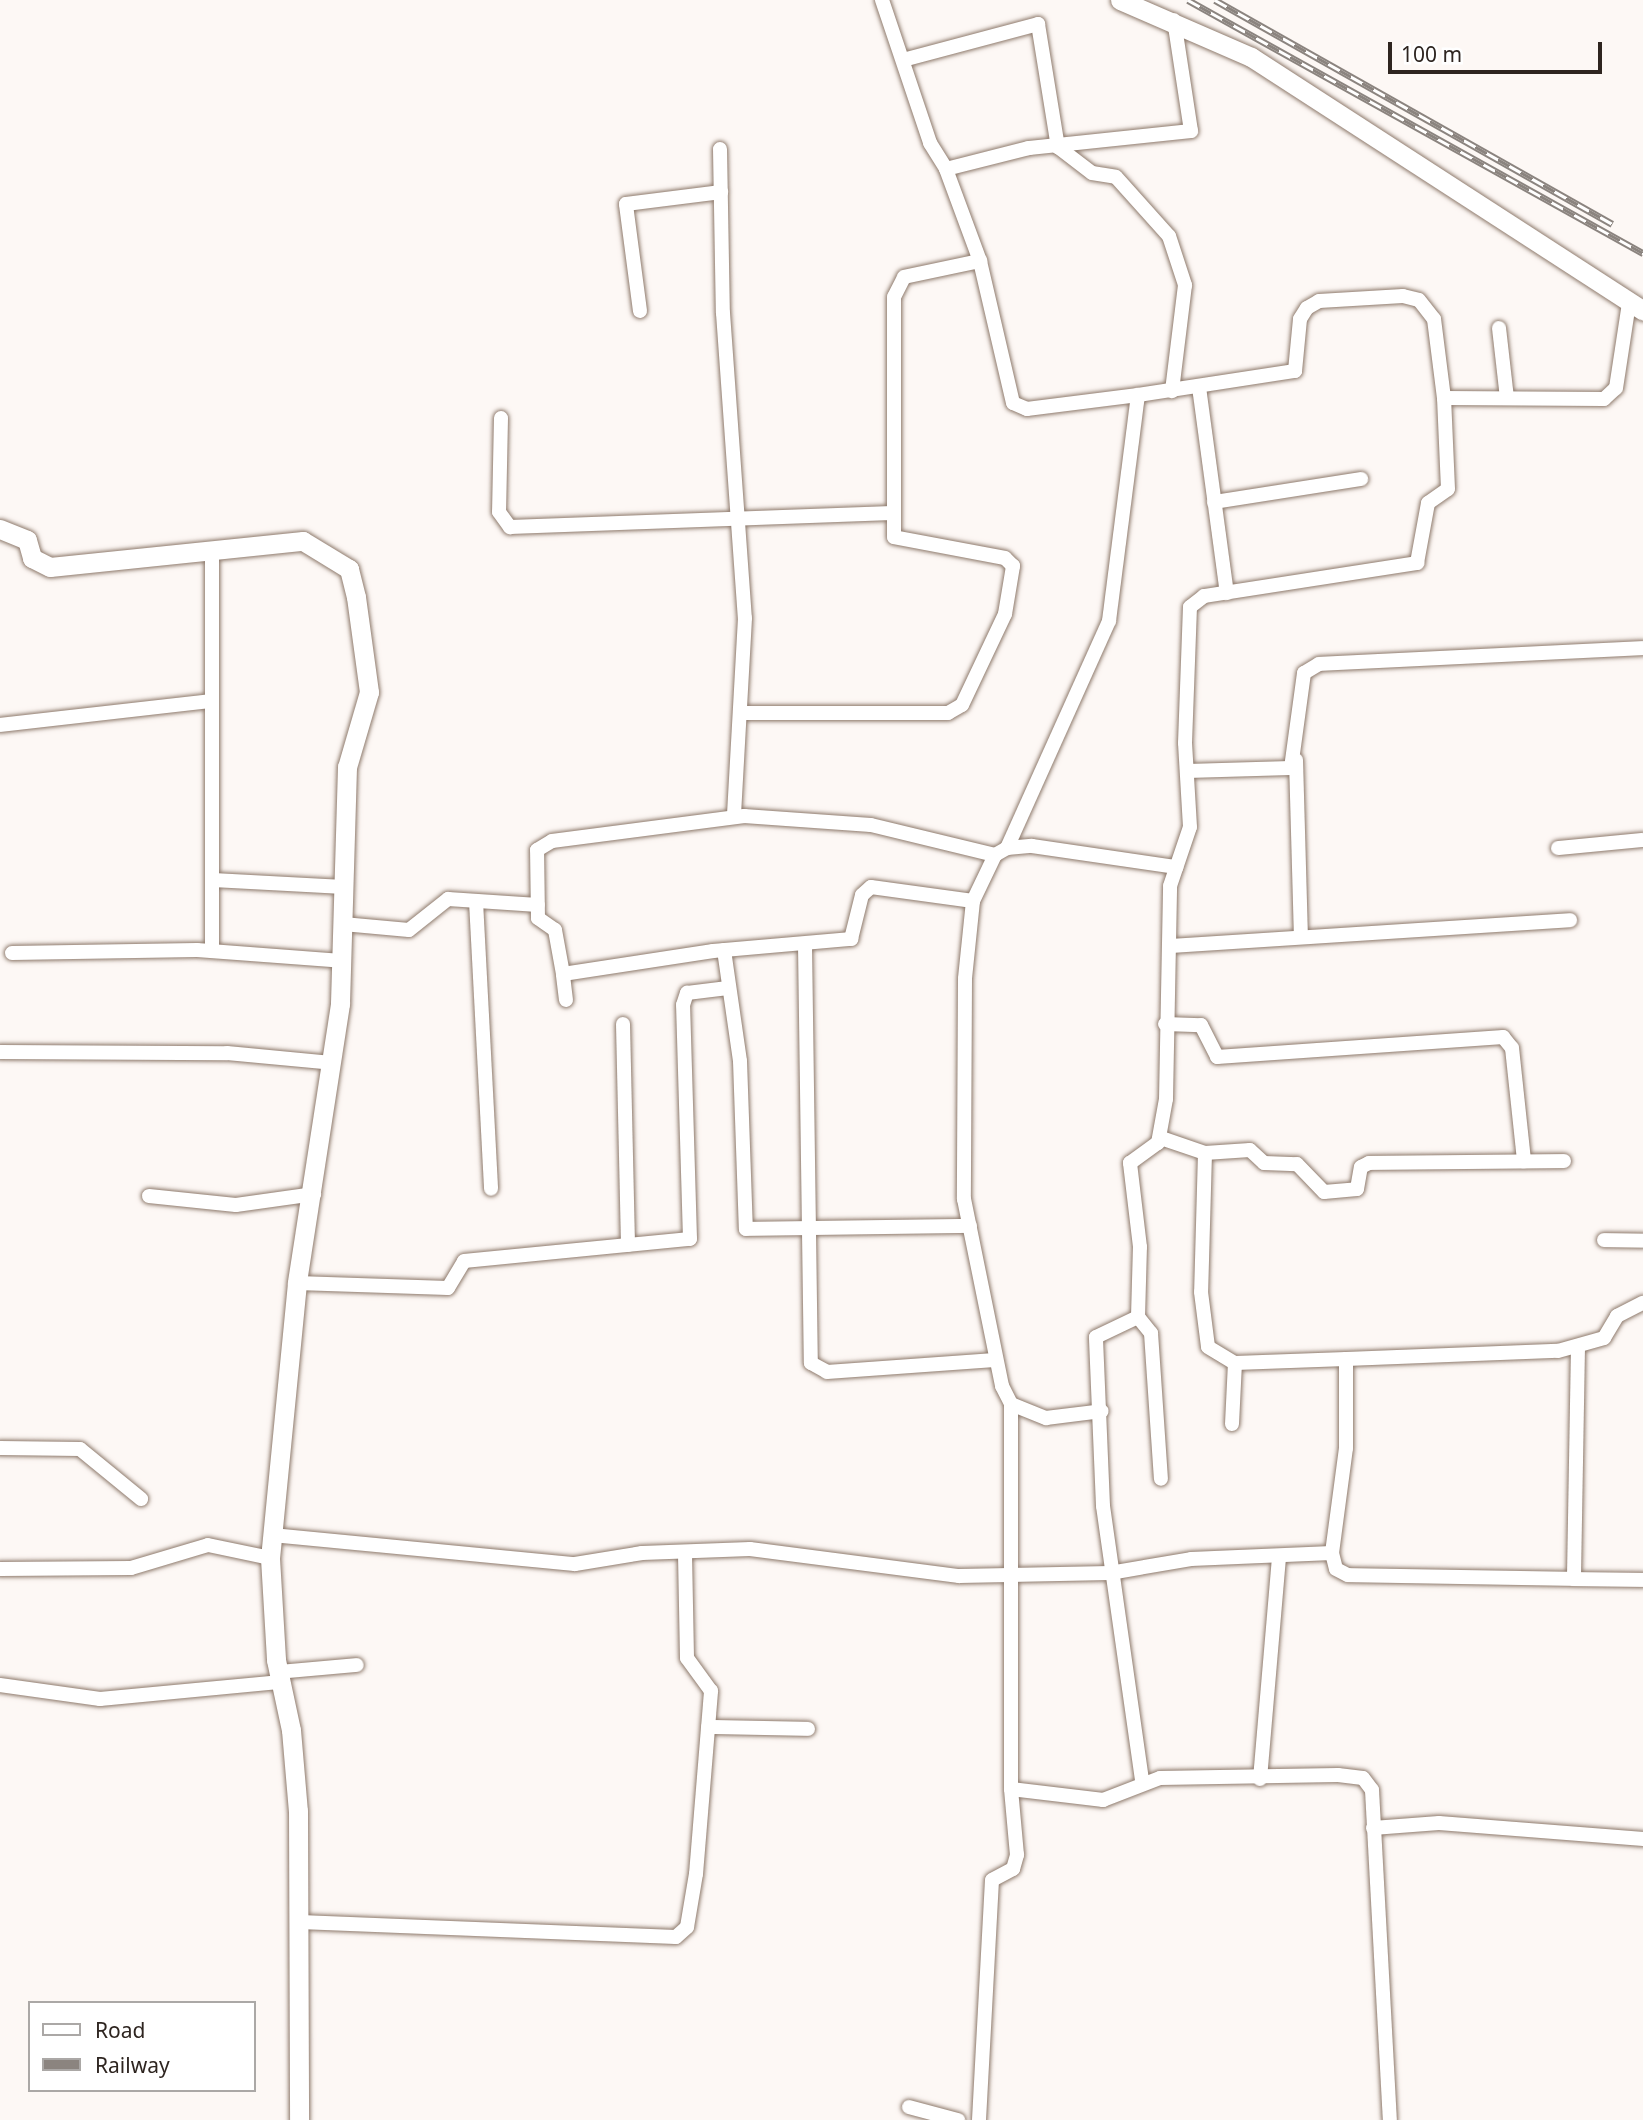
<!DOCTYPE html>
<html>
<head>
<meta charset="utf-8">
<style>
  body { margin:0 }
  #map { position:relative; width:1643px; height:2120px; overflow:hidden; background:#fdf8f5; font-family:"Noto Sans",sans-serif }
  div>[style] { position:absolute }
  .roads { filter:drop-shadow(0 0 2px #8e7a6c) drop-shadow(0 0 2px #8e7a6c) }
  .minor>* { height:14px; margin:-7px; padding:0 7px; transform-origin:7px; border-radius:7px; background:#fff }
  .tertiary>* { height:19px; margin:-9.5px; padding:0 9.5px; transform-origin:9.5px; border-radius:9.5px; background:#fff }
  .rail>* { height:7px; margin-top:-3.5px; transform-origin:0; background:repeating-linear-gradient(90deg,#fff 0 13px,#8b847f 0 26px); box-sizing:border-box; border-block:2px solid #8b847f }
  span { translate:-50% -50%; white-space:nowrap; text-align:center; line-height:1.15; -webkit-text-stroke:7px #fff; paint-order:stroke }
  .legend { position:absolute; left:28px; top:2001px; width:228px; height:91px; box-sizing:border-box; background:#fff; border:2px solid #aba8a6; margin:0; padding:9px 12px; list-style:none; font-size:21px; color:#2e2520 }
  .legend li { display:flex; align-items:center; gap:14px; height:35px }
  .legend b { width:35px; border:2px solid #aba8a6 }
  .scale { position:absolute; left:1388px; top:42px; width:214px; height:32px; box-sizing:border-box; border:4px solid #2e2520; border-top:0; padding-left:9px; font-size:21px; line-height:24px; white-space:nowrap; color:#2e2520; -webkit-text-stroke:5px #fff; paint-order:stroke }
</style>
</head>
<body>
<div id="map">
  <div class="roads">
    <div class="minor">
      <div style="left:882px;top:0;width:151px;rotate:71.4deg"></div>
      <div style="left:930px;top:143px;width:31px;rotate:58deg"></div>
      <div style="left:903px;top:60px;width:140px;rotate:-14.9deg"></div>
      <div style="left:1038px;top:24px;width:125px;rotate:80.8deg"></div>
      <div style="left:1058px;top:147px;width:43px;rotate:37.4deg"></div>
      <div style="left:1092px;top:173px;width:24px;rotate:9deg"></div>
      <div style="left:1116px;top:177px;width:79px;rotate:48.1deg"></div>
      <div style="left:1169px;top:236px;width:52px;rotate:71.9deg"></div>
      <div style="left:1185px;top:285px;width:107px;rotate:97deg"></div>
      <div style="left:720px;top:149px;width:164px;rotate:89deg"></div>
      <div style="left:723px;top:313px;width:306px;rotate:85.9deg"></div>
      <div style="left:745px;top:618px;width:199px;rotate:93.2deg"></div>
      <div style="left:640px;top:311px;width:108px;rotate:-97.5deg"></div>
      <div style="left:626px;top:204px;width:96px;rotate:-7.2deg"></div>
      <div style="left:1499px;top:328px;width:70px;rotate:83.5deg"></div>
      <div style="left:1199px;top:387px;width:208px;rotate:82.3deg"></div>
      <div style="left:1138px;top:395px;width:112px;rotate:172.8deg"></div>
      <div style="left:1027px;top:409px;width:15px;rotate:-157deg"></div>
      <div style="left:1013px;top:403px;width:146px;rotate:-103.1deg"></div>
      <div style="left:980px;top:261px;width:98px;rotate:-110.3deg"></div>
      <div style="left:946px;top:169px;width:86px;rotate:-14.2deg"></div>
      <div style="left:1029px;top:148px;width:163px;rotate:-6deg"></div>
      <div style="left:1191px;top:131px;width:112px;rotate:-98.7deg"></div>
      <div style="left:501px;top:418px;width:94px;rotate:91.2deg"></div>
      <div style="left:499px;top:512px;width:19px;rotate:54deg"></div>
      <div style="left:510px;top:527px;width:382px;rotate:-2.1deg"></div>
      <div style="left:1214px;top:502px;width:149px;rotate:-8.9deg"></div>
      <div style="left:212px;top:549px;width:402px;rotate:90deg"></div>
      <div style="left:743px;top:713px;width:205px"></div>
      <div style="left:948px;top:713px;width:16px;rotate:-30deg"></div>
      <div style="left:962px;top:705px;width:101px;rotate:-64.7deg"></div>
      <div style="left:1005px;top:614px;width:49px;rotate:-80.5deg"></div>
      <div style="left:1013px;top:566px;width:11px;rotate:-135deg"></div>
      <div style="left:1005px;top:558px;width:113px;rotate:-169.3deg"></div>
      <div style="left:894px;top:537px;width:240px;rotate:-90deg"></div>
      <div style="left:894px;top:297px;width:22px;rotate:-63deg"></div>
      <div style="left:904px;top:277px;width:78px;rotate:-11.9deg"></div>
      <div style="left:0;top:725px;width:213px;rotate:-6.5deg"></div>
      <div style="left:1296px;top:760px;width:177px;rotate:88.4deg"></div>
      <div style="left:1187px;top:771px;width:104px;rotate:-1.7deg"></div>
      <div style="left:1291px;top:768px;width:96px;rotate:-82.2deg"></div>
      <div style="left:1304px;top:673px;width:17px;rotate:-31deg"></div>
      <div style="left:1319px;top:664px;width:324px;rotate:-2.8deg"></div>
      <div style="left:1007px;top:848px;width:249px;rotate:-65.8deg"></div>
      <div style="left:1109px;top:621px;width:228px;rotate:-82.7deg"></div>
      <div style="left:1138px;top:395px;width:159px;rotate:-8.7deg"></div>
      <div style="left:1295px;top:371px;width:52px;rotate:-84.5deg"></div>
      <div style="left:1300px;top:319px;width:13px;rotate:-58deg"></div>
      <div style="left:1307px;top:308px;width:14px;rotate:-30deg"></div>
      <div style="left:1319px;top:301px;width:84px;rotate:-3.4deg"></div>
      <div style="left:1403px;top:296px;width:16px;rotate:14deg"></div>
      <div style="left:1419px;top:300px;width:24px;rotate:52deg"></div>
      <div style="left:1434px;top:319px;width:80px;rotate:82.8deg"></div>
      <div style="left:1558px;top:848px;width:85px;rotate:-5.4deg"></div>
      <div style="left:213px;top:880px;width:131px;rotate:3.1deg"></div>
      <div style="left:476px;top:901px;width:288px;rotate:87deg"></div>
      <div style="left:973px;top:901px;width:78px;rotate:95.9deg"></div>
      <div style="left:965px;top:979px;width:220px;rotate:90.3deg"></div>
      <div style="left:964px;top:1199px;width:191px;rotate:78.5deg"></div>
      <div style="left:1002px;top:1386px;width:20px;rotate:63deg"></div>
      <div style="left:1011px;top:1404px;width:38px;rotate:22deg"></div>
      <div style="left:1046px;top:1418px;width:56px;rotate:-7.1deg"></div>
      <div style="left:343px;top:924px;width:66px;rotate:5.2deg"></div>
      <div style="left:409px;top:930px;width:50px;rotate:-38.5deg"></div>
      <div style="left:448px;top:899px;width:90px;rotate:3.8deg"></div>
      <div style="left:805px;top:945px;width:418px;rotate:89.2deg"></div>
      <div style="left:811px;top:1363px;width:18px;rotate:29deg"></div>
      <div style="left:827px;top:1372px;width:168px;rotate:-4.1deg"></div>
      <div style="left:1170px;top:946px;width:401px;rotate:-3.7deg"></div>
      <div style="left:724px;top:950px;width:112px;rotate:81.8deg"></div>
      <div style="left:740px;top:1061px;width:168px;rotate:88deg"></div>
      <div style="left:746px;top:1229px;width:224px;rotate:-0.8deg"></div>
      <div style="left:12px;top:953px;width:185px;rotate:-0.9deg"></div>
      <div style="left:197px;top:950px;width:145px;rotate:4.3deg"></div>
      <div style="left:563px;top:974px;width:45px;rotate:-100.3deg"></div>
      <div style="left:555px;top:930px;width:21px;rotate:-145deg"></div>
      <div style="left:538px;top:918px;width:68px;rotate:-90.8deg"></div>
      <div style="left:537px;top:850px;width:17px;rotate:-31deg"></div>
      <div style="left:552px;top:841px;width:194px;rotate:-7.4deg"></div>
      <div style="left:744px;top:816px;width:127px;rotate:4.1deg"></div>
      <div style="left:871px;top:825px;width:128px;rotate:13.6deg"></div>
      <div style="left:566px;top:1000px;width:26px;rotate:-97deg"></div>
      <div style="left:563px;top:974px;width:152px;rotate:-8.7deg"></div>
      <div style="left:713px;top:951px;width:139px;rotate:-5deg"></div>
      <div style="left:851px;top:939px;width:45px;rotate:-76deg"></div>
      <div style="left:862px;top:895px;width:12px;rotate:-42deg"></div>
      <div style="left:871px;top:887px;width:103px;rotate:7.8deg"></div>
      <div style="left:973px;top:901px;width:51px;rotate:-64.4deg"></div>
      <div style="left:995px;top:855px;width:14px;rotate:-30deg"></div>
      <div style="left:1007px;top:848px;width:25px;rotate:-5deg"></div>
      <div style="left:1032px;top:846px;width:146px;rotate:8.3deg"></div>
      <div style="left:623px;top:1024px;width:221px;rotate:88.7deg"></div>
      <div style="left:1165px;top:1024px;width:36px;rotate:2deg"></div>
      <div style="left:1201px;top:1025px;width:36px;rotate:63deg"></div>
      <div style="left:1217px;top:1057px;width:287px;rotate:-4deg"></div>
      <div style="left:1503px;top:1037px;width:14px;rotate:51deg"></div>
      <div style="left:1512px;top:1048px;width:114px;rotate:83.9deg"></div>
      <div style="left:0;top:1052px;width:227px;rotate:0.3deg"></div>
      <div style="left:227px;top:1053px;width:105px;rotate:5.4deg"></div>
      <div style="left:1161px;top:1138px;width:46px;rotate:18.8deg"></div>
      <div style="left:1205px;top:1153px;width:45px;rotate:-3.8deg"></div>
      <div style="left:1250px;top:1150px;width:19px;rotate:43deg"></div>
      <div style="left:1264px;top:1163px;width:33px;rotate:2deg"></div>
      <div style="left:1297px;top:1164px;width:39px;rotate:46deg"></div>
      <div style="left:1324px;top:1192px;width:33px;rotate:-5deg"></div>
      <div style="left:1357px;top:1189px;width:22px;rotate:-80deg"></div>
      <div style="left:1361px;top:1167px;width:9px;rotate:-27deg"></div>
      <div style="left:1369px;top:1163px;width:195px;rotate:-0.6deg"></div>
      <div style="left:1205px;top:1153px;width:139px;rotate:91.6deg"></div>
      <div style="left:1201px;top:1292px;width:55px;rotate:82.7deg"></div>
      <div style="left:1208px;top:1347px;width:31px;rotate:31deg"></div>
      <div style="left:1235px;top:1363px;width:111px;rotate:-2.1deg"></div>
      <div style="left:149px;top:1196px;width:87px;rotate:5.9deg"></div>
      <div style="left:236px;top:1205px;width:79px;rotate:-8deg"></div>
      <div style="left:1604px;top:1240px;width:39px;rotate:1deg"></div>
      <div style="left:297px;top:1283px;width:151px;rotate:1.9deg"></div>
      <div style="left:448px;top:1288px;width:31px;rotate:-59deg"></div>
      <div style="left:464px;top:1261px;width:227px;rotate:-5.6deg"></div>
      <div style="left:690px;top:1239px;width:234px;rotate:-91.7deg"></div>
      <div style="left:683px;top:1005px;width:13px;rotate:-72deg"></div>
      <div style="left:687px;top:993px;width:39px;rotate:-7deg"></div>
      <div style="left:1138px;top:1317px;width:21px;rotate:51deg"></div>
      <div style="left:1151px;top:1333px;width:146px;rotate:86.1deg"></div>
      <div style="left:1578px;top:1347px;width:232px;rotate:91deg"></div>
      <div style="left:1574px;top:1579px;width:69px;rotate:0.8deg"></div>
      <div style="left:1011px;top:1404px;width:385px;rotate:90deg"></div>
      <div style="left:1232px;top:1424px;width:61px;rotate:-87.2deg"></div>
      <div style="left:0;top:1448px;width:80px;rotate:0.7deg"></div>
      <div style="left:80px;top:1449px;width:79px;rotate:39.3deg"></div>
      <div style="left:272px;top:1535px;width:304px;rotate:5.5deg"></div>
      <div style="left:575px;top:1564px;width:68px;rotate:-9.3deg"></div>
      <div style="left:642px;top:1553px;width:108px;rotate:-2.1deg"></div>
      <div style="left:750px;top:1549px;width:211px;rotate:7.4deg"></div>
      <div style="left:959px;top:1576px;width:151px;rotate:-1.1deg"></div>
      <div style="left:1110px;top:1573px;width:82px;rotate:-9.8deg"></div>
      <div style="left:1191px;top:1559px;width:141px;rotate:-2.4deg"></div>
      <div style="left:1332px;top:1553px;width:106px;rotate:-82.4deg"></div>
      <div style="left:1346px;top:1448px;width:89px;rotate:-90deg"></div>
      <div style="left:1346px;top:1359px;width:212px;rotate:-2.2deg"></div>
      <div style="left:1558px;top:1351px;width:48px;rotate:-15.8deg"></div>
      <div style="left:1604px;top:1338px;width:26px;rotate:-59deg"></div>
      <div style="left:1617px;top:1316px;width:29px;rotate:-27deg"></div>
      <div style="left:1332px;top:1553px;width:16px;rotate:76deg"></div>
      <div style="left:1336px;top:1569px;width:13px;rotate:27deg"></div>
      <div style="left:1348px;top:1575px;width:226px;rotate:1deg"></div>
      <div style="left:0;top:1569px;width:131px;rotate:-0.4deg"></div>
      <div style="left:131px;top:1568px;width:80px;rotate:-16.6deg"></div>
      <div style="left:208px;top:1545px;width:63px;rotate:11.8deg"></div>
      <div style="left:278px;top:1672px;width:79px;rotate:-5.1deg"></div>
      <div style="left:0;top:1685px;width:101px;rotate:8deg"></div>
      <div style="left:100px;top:1699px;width:182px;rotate:-5.4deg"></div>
      <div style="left:708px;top:1727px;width:100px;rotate:1.1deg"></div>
      <div style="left:1260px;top:1779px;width:223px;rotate:-85.1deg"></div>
      <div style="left:1142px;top:1780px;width:277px;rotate:-98.1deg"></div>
      <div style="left:1103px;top:1506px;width:169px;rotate:-92.4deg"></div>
      <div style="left:1096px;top:1337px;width:47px;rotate:-25.5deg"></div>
      <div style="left:1138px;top:1317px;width:70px;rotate:-88.4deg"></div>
      <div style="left:1140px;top:1247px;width:85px;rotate:-96.8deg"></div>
      <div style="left:1130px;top:1163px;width:34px;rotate:-36deg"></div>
      <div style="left:1158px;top:1143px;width:45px;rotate:-79.7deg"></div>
      <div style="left:1166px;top:1099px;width:213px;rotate:-88.9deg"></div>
      <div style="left:1170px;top:886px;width:62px;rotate:-71.3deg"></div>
      <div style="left:1190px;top:827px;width:84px;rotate:-93.4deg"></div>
      <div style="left:1185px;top:743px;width:136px;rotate:-87.9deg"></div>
      <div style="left:1190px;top:607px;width:18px;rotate:-38deg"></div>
      <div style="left:1204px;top:596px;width:216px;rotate:-8.8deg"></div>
      <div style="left:1417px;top:563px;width:61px;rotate:-79.6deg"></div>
      <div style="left:1428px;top:503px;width:24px;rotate:-35deg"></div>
      <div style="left:1448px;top:489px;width:91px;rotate:-92.5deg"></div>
      <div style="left:1444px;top:398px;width:160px;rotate:0.4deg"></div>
      <div style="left:1604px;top:399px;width:16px;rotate:-43deg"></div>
      <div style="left:1616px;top:388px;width:86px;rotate:-81.3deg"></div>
      <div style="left:1373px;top:1828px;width:66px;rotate:-4.3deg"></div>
      <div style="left:1439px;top:1823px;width:205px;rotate:4.5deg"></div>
      <div style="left:300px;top:1922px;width:376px;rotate:2.3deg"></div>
      <div style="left:676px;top:1937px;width:15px;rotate:-42deg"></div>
      <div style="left:687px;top:1927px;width:54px;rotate:-80.4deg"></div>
      <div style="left:696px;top:1874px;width:184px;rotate:-85.3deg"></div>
      <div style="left:711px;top:1691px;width:41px;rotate:-126deg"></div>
      <div style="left:687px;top:1658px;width:105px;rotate:-91.1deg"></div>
      <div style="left:909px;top:2107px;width:51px;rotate:14.9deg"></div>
      <div style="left:979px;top:2120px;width:240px;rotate:-86.9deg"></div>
      <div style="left:992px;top:1880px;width:24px;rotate:-28deg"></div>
      <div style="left:1013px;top:1869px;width:15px;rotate:-74deg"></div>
      <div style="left:1017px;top:1855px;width:66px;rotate:-95.2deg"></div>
      <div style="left:1011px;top:1789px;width:93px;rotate:6.8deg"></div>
      <div style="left:1103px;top:1800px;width:61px;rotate:-21.1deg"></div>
      <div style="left:1160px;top:1778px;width:178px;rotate:-1deg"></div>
      <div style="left:1338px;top:1775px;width:25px;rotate:7deg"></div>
      <div style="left:1363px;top:1778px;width:15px;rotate:53deg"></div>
      <div style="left:1372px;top:1790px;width:330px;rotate:86.9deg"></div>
    </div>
    <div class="tertiary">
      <div style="left:1120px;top:0;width:143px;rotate:23.5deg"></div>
      <div style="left:1251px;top:57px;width:467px;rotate:32.9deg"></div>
      <div style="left:0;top:529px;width:29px;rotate:22deg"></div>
      <div style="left:27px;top:540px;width:19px;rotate:74deg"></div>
      <div style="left:32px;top:558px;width:20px;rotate:27deg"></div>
      <div style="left:50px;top:567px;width:254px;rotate:-5.9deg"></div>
      <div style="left:303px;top:541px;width:54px;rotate:31.3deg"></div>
      <div style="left:349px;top:569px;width:29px;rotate:76deg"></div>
      <div style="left:356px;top:597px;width:96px;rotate:82.2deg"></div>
      <div style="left:369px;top:692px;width:78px;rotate:106.3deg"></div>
      <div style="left:347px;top:767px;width:237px;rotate:91.7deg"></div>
      <div style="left:340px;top:1004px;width:282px;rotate:98.8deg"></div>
      <div style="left:297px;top:1283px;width:276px;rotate:95.6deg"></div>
      <div style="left:270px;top:1558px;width:102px;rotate:86.6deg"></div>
      <div style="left:276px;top:1660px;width:72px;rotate:77.9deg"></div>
      <div style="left:291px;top:1730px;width:81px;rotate:85.1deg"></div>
      <div style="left:298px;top:1811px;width:309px;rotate:89.8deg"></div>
    </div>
  </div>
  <div class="rail">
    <div style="left:1188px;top:0;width:521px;rotate:29.08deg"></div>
    <div style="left:1215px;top:0;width:456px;rotate:29.4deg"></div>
  </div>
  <ul class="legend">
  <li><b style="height:9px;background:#fff"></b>Road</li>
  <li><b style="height:9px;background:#8b847f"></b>Railway</li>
  </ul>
  <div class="scale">100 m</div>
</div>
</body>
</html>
